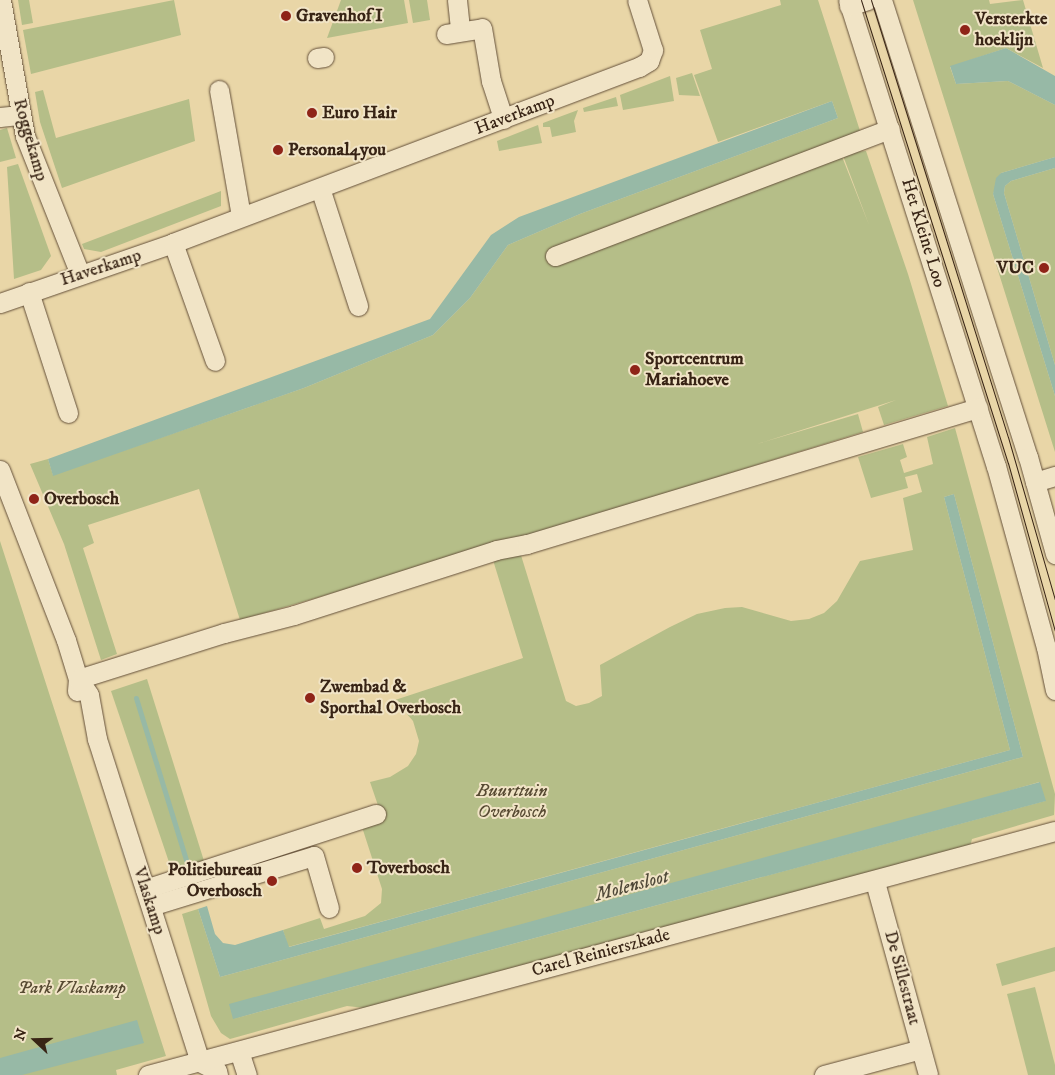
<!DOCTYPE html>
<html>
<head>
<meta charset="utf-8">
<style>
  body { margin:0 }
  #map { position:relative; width:1055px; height:1075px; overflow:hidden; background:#e9d6a7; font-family:"IM FELL DW Pica",serif }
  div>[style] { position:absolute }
  .green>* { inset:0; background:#b5be88 }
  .water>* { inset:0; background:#97b9a6 }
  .stream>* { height:5px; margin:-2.5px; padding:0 2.5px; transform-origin:2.5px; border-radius:2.5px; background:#97b9a6 }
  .roads { filter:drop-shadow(0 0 1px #64503a) drop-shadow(0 0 1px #64503a) }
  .minor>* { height:19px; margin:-9.5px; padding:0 9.5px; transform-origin:9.5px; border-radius:9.5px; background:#f1e4c6 }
  .tram>* { height:1px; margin:-0.5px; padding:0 0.5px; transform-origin:0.5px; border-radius:0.5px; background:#382415 }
  .dots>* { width:14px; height:14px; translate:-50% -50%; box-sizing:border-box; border:2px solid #f1e4c6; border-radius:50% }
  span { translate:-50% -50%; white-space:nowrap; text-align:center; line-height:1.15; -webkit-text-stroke:4px #f1e4c6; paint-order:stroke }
  .poi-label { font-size:18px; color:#382415; font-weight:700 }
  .left { translate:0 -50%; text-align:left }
  .right { translate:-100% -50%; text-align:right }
  .street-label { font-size:18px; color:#382415 }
  .park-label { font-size:18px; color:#574a32; font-style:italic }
  .water-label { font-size:19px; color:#504939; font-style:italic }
  .north { position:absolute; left:10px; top:1015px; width:50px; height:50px; -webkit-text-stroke:4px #f1e4c6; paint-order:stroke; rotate:291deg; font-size:14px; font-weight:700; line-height:20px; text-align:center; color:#382415 }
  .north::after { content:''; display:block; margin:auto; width:18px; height:22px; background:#382415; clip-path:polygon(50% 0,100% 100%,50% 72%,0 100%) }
</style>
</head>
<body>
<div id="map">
  <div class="green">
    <div style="clip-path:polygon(18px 0,29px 0,33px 23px,22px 25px)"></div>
    <div style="clip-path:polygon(174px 0,181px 35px,31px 74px,23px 30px)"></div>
    <div style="clip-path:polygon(341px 0,404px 0,408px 23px,327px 38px)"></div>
    <div style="clip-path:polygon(409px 0,427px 0,430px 20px,413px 23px)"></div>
    <div style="clip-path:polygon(780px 0,818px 0,861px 134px,838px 144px,835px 139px,869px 225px,842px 153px,866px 151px,908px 274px,948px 406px,884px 425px,878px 407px,896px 400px,757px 444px,858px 414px,863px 432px,515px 540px,240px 620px,199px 489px,88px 525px,94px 543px,83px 548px,117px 654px,101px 660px,64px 544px,30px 464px,48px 459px,53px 475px,304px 388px,433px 335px,470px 298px,508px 245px,580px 214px,838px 118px,832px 101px,718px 142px,694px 75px,712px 69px,700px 30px,781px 5px)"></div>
    <div style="clip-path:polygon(913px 0,989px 0,990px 4px,1023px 0,1043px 68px,1006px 48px,950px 67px,956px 84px,1008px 81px,1055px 105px,1055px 157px,1001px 173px,993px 194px,1055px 396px,1055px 452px)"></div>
    <div style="clip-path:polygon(692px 73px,700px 96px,679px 95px,676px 78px)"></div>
    <div style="clip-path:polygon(670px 76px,674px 101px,623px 110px,620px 95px)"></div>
    <div style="clip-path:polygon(43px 90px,56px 138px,189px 99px,195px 141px,62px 188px,40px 122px,35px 92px)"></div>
    <div style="clip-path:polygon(616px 97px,618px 106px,584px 112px,583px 108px)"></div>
    <div style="clip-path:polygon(578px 110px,574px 121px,576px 132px,552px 137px,550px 127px,543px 127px,543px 123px)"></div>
    <div style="clip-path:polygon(538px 125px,542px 143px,499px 151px,497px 141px)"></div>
    <div style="clip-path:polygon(7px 128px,16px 158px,0 162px,0 130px)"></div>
    <div style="clip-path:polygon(18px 164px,51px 256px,41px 270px,14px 279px,7px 167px)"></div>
    <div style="clip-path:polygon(1055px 168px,1055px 365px,1004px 193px,1005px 186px,1011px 181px)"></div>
    <div style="clip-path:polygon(221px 191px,221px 206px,101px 252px,84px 249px,82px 244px)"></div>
    <div style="clip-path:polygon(evenodd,955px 428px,1055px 794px,1054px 815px,972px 839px,970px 847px,365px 1008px,347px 1006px,230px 1039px,221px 1033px,211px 1016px,182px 914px,198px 909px,220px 977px,1023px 757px,954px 494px,944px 497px,1010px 750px,288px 947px,283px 930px,320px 918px,324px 929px,365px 916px,381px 903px,382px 889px,362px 827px,383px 820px,370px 782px,390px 777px,408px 766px,416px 754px,419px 741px,413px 721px,395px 700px,523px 658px,493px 560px,520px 552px,566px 701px,576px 706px,589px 703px,602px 696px,600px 665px,670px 627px,697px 614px,725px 608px,742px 607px,791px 621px,809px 619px,824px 613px,837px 601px,860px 561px,913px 550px,903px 498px,922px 492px,917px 474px,905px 477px,908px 488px,871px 498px,858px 457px,903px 444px,907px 457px,900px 460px,904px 473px,933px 464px,927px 437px,955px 428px,1039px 782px,1045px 801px,233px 1019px,1039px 782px)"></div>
    <div style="clip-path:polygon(0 541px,166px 1056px,116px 1070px,117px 1075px,0 1075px)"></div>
    <div style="clip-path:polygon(147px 679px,204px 861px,172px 871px,111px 691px)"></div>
    <div style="clip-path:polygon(1055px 947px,1055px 971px,1002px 986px,996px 964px)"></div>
    <div style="clip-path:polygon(1035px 987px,1055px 1065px,1055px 1075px,1028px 1075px,1007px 994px)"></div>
  </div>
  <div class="water">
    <div style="clip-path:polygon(1006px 48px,1055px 76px,1055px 105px,1008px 81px,956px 84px,950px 66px)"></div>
    <div style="clip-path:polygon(832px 101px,838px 118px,580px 214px,508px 245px,470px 298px,433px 335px,304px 388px,53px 476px,48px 459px,430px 319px,491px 235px,519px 217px)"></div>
    <div style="clip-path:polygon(1055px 157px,1055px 168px,1011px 181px,1005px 186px,1004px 193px,1055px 365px,1055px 396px,993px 194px,996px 178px,1001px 173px)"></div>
    <div style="clip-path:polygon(954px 494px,1023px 757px,220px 977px,198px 909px,207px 906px,215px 934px,223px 943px,235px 945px,283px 930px,289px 947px,1010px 750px,944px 497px)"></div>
    <div style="clip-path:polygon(1040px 782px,1046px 801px,233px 1019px,229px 1004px)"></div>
    <div style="clip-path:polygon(137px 1020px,144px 1043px,22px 1075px,0 1075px,0 1058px)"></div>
  </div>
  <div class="stream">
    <div style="left:136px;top:698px;width:170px;rotate:72.8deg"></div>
  </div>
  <div class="roads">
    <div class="minor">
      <div style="left:1px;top:0;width:138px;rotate:80deg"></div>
      <div style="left:25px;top:136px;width:149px;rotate:68.3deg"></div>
      <div style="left:457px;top:0;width:31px;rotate:84deg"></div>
      <div style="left:848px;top:0;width:489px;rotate:72.4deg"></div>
      <div style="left:996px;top:466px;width:188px;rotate:74.6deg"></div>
      <div style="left:1046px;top:647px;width:44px;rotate:78.2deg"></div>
      <div style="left:882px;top:0;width:480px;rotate:72.3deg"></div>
      <div style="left:1028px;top:457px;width:101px;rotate:74.4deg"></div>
      <div style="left:849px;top:6px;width:20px;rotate:-18deg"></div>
      <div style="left:446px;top:34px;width:36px;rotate:-9deg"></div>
      <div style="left:482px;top:28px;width:54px;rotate:80.4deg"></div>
      <div style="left:491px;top:81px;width:40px;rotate:72deg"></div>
      <div style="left:317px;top:58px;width:7px;rotate:-8deg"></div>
      <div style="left:219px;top:90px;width:128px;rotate:80.1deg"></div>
      <div style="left:0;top:117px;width:20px;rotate:-6deg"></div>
      <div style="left:320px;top:188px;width:124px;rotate:72.1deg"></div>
      <div style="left:173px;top:243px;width:125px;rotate:70.4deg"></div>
      <div style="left:555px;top:256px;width:358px;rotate:-20.8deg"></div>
      <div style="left:29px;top:292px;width:127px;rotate:72.1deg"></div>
      <div style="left:0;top:303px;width:183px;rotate:-19.1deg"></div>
      <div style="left:173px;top:243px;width:498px;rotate:-20.7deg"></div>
      <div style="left:639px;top:67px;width:12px;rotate:-31deg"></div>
      <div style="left:649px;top:61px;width:12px;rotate:-70deg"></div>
      <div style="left:653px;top:50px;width:52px;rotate:-107.7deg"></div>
      <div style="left:0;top:470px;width:182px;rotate:68.8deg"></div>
      <div style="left:66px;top:640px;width:41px;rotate:72.9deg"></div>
      <div style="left:78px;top:679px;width:12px;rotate:95deg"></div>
      <div style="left:1035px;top:482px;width:21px;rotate:-17deg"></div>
      <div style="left:78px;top:679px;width:153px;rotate:-17.5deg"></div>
      <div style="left:224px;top:633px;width:72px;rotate:-14.4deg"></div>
      <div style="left:294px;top:615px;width:212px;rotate:-17.8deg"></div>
      <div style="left:496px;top:550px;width:32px;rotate:-11deg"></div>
      <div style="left:527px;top:544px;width:471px;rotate:-16.8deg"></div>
      <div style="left:78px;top:679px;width:19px;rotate:55deg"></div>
      <div style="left:89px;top:695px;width:45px;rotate:79.7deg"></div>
      <div style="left:97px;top:739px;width:339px;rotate:72.3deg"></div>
      <div style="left:875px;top:882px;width:200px;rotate:74.6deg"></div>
      <div style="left:145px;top:889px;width:243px;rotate:-18deg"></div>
      <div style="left:151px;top:906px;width:170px;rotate:-17.1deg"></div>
      <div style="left:314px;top:856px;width:54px;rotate:73.9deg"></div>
      <div style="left:239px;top:1051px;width:25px;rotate:72deg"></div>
      <div style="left:200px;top:1062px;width:19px;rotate:28deg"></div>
      <div style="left:217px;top:1071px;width:4px;rotate:76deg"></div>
      <div style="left:148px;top:1075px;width:939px;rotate:-15.06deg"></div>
      <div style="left:824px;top:1075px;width:100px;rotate:-15deg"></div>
    </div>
  </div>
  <div class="tram">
    <div style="left:861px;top:0;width:486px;rotate:72.4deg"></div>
    <div style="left:1008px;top:463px;width:174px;rotate:74.4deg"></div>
    <div style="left:871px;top:0;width:458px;rotate:72.6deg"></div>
    <div style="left:1008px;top:437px;width:170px;rotate:73.9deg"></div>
  </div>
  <div class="dots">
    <div style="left:286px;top:16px;background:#8f2418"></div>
    <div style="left:965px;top:30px;background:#8f2418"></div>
    <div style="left:312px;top:113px;background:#8f2418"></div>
    <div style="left:278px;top:150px;background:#8f2418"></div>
    <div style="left:1044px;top:268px;background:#8f2418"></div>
    <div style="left:635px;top:370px;background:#8f2418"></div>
    <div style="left:34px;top:499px;background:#8f2418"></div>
    <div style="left:310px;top:698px;background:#8f2418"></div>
    <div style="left:357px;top:868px;background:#8f2418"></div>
    <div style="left:272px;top:881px;background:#8f2418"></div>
  </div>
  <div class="poi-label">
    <span class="left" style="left:296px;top:16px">Gravenhof I</span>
    <span class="left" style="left:975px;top:30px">Versterkte<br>hoeklijn</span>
    <span class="left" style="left:322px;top:113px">Euro Hair</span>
    <span class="left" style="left:288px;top:150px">Personal4you</span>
    <span class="right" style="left:1034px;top:268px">VUC</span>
    <span class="left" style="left:645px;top:370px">Sportcentrum<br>Mariahoeve</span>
    <span class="left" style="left:44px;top:499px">Overbosch</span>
    <span class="left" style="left:320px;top:698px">Zwembad &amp;<br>Sporthal Overbosch</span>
    <span class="left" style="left:367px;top:868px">Toverbosch</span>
    <span class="right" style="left:262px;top:881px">Politiebureau<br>Overbosch</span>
  </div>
  <div class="street-label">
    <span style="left:515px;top:115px;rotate:-21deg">Haverkamp</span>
    <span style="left:30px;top:140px;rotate:74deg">Roggekamp</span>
    <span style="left:923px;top:233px;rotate:73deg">Het Kleine Loo</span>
    <span style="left:101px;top:268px;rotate:-18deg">Haverkamp</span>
    <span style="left:149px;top:901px;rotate:72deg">Vlaskamp</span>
    <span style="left:601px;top:953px;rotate:-15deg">Carel Reinierszkade</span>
    <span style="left:902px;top:978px;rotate:75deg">De Sillestraat</span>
  </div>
  <div class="park-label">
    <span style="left:512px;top:802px">Buurttuin<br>Overbosch</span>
    <span style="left:72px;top:988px">Park Vlaskamp</span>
  </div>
  <div class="water-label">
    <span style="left:632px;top:886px;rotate:-15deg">Molensloot</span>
  </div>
  <div class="north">N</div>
</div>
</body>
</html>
